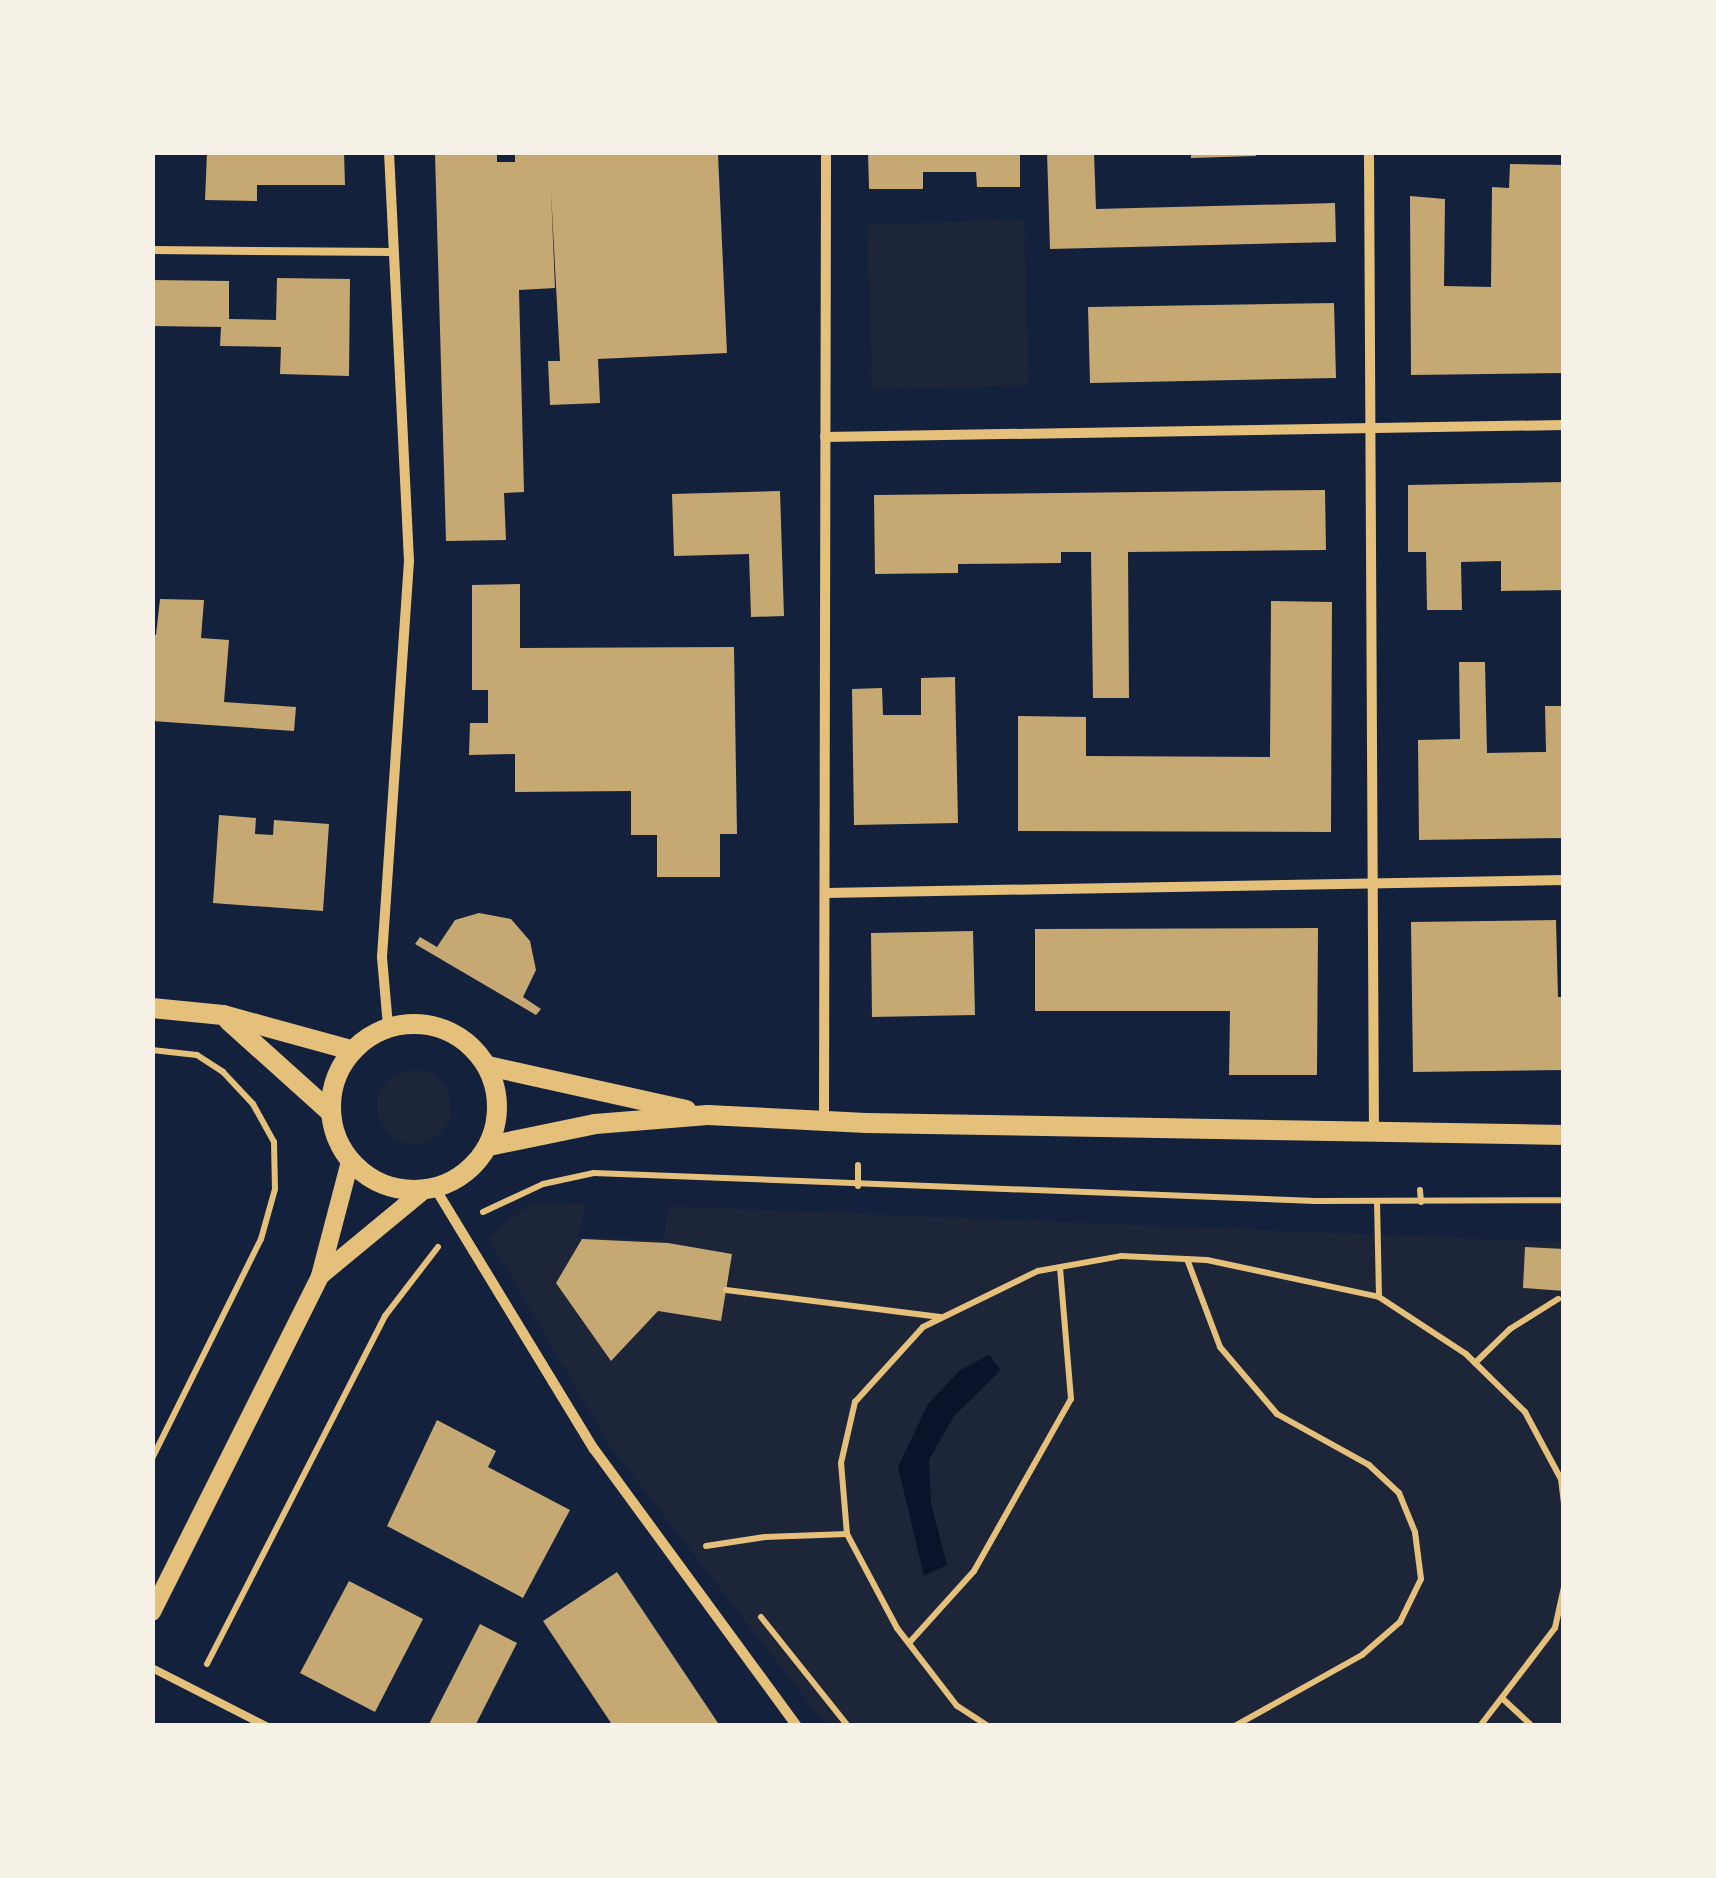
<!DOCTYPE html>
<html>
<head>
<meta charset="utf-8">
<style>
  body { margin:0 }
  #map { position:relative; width:1716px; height:1878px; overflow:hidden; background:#14213d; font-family:"Space Grotesk",sans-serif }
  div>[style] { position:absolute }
  .green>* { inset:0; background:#1d2539 }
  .round { border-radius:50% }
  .water>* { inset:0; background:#0b132b }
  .building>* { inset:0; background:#c6a872 }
  .path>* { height:6px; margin:-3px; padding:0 3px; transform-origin:3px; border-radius:3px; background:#e5c07b }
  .service>* { height:8px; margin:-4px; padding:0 4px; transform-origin:4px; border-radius:4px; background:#e5c07b }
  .minor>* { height:10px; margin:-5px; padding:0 5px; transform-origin:5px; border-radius:5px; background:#e5c07b }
  .tertiary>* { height:18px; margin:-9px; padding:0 9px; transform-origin:9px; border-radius:9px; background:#e5c07b }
  .secondary>* { height:20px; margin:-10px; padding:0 10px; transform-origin:10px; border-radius:10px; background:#e5c07b }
  .secondary>.ring { margin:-10px; padding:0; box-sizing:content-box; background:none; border:20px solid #e5c07b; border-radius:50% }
  span { translate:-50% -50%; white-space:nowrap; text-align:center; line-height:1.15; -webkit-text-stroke:8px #f6f1e7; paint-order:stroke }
  .frame { position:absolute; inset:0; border:155px solid #f6f1e7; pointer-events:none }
</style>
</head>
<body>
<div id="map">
  <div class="green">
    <div style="clip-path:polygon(1024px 220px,1029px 385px,872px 390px,867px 224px)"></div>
    <div class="round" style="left:377px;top:1070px;width:74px;height:74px"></div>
    <div style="clip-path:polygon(533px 1202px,586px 1204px,579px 1237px,664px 1240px,669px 1206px,1563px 1242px,1563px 1725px,826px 1725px,609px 1445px,488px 1237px)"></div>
  </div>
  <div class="water">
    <div style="clip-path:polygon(989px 1355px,1001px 1370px,954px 1416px,929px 1460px,931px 1503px,947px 1565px,924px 1576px,898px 1467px,928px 1404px,960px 1370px)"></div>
  </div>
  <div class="building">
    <div style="clip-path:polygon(207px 152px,344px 152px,345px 185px,257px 185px,257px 201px,205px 200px)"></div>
    <div style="clip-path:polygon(489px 152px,497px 152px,497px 162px,515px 162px,515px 152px,718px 154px,727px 353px,598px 359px,600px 403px,550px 405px,548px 361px,560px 361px,551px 191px,555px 288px,519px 290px,524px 492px,504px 493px,506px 540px,446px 541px,435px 154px)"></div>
    <div style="clip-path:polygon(868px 152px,1020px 152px,1020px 187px,977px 187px,976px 172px,923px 172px,923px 189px,869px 189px)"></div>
    <div style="clip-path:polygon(1047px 152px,1094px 152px,1096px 209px,1335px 203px,1336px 242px,1050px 249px)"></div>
    <div style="clip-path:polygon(1191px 152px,1256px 152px,1256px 156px,1191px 158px)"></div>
    <div style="clip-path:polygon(1510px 164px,1564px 165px,1564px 373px,1411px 375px,1410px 196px,1445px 199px,1444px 286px,1491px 287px,1492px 187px,1509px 188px)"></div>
    <div style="clip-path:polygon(277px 278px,350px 279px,349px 376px,280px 374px,281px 347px,220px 346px,221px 327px,152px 326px,152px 280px,229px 281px,229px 319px,276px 320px)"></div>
    <div style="clip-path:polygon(1334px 303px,1336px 378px,1090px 383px,1088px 307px)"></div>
    <div style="clip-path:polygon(1564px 482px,1564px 590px,1501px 591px,1501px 561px,1461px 562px,1462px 610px,1427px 610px,1426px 552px,1408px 552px,1408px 485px)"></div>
    <div style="clip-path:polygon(1325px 490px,1326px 550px,1128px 552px,1129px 698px,1093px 698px,1091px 552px,1061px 552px,1061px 563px,958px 564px,958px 573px,875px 574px,874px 495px)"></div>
    <div style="clip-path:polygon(780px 491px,784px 616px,751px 617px,749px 554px,674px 556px,672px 494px)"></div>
    <div style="clip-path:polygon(520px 584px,520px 648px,734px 647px,737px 834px,720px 834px,720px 877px,657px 877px,657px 835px,631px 835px,631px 791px,515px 792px,515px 754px,469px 755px,470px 723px,488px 723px,488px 690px,472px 690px,472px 585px)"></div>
    <div style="clip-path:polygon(160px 599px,204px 600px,201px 638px,229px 640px,224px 702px,296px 707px,294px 731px,152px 721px,152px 635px,156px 635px)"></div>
    <div style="clip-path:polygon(1271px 601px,1332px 602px,1331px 832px,1018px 831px,1018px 716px,1086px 717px,1086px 756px,1270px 757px)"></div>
    <div style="clip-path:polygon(1459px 662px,1485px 662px,1487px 753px,1546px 752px,1545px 706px,1564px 706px,1564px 838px,1419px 840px,1418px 740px,1460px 739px)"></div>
    <div style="clip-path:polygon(955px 677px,958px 823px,854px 825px,852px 689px,882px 688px,883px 715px,921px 715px,921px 678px)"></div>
    <div style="clip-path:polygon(219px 815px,256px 818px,255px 834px,273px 835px,274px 820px,329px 824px,323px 911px,213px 903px)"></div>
    <div style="clip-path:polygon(479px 913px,511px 919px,530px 941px,536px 970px,523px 997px,541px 1009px,536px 1015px,415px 944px,420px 937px,437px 947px,455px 920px)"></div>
    <div style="clip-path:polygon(1556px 920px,1558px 997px,1564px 997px,1564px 1070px,1413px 1072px,1411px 922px)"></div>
    <div style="clip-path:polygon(1318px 928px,1317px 1075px,1229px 1075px,1230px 1011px,1035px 1011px,1035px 929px)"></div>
    <div style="clip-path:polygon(973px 931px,975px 1015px,872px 1017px,871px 933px)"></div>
    <div style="clip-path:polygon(582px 1239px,668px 1243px,732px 1254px,721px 1321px,658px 1311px,611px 1361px,556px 1283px)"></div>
    <div style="clip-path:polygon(1525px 1247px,1564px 1249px,1564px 1291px,1523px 1288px)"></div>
    <div style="clip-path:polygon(437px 1420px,496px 1451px,488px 1467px,570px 1510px,523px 1598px,387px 1526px)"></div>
    <div style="clip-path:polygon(617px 1572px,720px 1726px,613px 1726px,543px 1621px)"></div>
    <div style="clip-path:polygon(349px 1581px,423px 1619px,375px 1712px,300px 1673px)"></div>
    <div style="clip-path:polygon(480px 1624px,517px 1643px,475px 1726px,428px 1726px)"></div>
  </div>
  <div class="path">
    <div style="left:152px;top:1050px;width:45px;rotate:6.3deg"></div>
    <div style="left:197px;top:1055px;width:31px;rotate:33deg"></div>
    <div style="left:223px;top:1072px;width:44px;rotate:46.8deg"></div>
    <div style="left:253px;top:1104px;width:43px;rotate:61.1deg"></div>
    <div style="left:274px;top:1142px;width:47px;rotate:88.8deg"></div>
    <div style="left:275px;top:1189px;width:52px;rotate:105.6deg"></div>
    <div style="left:261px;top:1239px;width:246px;rotate:116.4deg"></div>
    <div style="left:858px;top:1186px;width:21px;rotate:-90deg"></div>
    <div style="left:1420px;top:1190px;width:12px;rotate:85deg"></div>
    <div style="left:1377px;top:1201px;width:96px;rotate:88.8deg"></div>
    <div style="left:483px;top:1212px;width:66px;rotate:-25deg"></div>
    <div style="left:543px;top:1184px;width:52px;rotate:-12.2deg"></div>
    <div style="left:594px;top:1173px;width:722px;rotate:2.22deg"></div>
    <div style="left:1315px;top:1201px;width:249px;rotate:-0.2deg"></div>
    <div style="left:1187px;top:1259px;width:94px;rotate:69.4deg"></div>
    <div style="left:1220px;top:1347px;width:88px;rotate:49.6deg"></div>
    <div style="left:1277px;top:1414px;width:105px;rotate:29deg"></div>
    <div style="left:1369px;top:1465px;width:41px;rotate:43deg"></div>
    <div style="left:1399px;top:1493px;width:42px;rotate:67.7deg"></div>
    <div style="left:1415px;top:1532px;width:47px;rotate:82.7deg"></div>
    <div style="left:1421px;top:1579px;width:48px;rotate:116deg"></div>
    <div style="left:1400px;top:1622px;width:50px;rotate:139deg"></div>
    <div style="left:1362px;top:1655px;width:145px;rotate:150.8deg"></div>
    <div style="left:726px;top:1290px;width:216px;rotate:7.2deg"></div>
    <div style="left:1475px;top:1363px;width:49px;rotate:-44.2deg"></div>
    <div style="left:1510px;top:1329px;width:57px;rotate:-32deg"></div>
    <div style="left:706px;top:1546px;width:60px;rotate:-8.7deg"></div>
    <div style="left:765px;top:1537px;width:82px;rotate:-2.1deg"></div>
    <div style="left:761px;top:1617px;width:139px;rotate:51.4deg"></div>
    <div style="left:909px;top:1643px;width:97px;rotate:-47.9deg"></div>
    <div style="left:974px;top:1571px;width:197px;rotate:-60.6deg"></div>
    <div style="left:1071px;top:1399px;width:131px;rotate:-94.8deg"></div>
    <div style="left:207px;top:1664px;width:391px;rotate:-62.9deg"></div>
    <div style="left:385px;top:1316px;width:87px;rotate:-52.5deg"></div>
    <div style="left:1503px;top:1699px;width:40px;rotate:43deg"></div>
    <div style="left:988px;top:1726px;width:37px;rotate:-147deg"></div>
    <div style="left:957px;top:1706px;width:98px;rotate:-127.6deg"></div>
    <div style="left:897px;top:1628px;width:106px;rotate:-118deg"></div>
    <div style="left:847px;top:1534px;width:71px;rotate:-94.8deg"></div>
    <div style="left:841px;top:1463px;width:63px;rotate:-77.1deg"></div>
    <div style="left:855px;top:1402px;width:101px;rotate:-47.8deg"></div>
    <div style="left:923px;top:1327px;width:128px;rotate:-26deg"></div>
    <div style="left:1038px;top:1271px;width:84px;rotate:-10.2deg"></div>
    <div style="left:1121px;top:1256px;width:86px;rotate:2.7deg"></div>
    <div style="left:1207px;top:1260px;width:176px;rotate:12.1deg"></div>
    <div style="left:1379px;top:1297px;width:104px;rotate:33.2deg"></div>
    <div style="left:1466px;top:1354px;width:83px;rotate:44.5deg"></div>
    <div style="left:1525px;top:1412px;width:76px;rotate:61.8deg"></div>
    <div style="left:1561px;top:1479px;width:25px;rotate:83deg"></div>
    <div style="left:1480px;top:1726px;width:123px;rotate:-52.6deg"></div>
    <div style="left:1555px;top:1628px;width:42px;rotate:-77.6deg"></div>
  </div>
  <div class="service">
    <div style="left:152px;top:250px;width:242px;rotate:0.5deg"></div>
    <div style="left:152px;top:1668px;width:128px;rotate:27deg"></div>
  </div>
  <div class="minor">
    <div style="left:1369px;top:152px;width:979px;rotate:89.71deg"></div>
    <div style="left:825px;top:437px;width:739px;rotate:-0.93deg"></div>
    <div style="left:826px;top:893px;width:738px;rotate:-1.01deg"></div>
    <div style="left:388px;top:1026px;width:69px;rotate:-95deg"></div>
    <div style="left:382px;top:957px;width:397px;rotate:-86.1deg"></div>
    <div style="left:409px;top:561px;width:409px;rotate:-92.8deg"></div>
    <div style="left:824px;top:1120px;width:968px;rotate:-89.88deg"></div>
    <div style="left:435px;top:1188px;width:306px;rotate:58.7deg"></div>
    <div style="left:594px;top:1449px;width:343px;rotate:53.8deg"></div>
  </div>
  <div class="tertiary">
    <div style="left:320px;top:1276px;width:135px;rotate:-39.6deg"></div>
    <div style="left:152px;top:1612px;width:376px;rotate:-63.4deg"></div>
    <div style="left:320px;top:1276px;width:118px;rotate:-75.3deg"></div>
  </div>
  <div class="secondary">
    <div style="left:152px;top:1008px;width:71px;rotate:5.6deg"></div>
    <div style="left:223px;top:1015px;width:133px;rotate:15.3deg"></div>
    <div style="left:228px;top:1020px;width:137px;rotate:42deg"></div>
    <div class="ring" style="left:331px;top:1024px;width:146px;height:146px"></div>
    <div style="left:488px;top:1066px;width:203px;rotate:12.5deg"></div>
    <div style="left:489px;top:1146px;width:108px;rotate:-11.7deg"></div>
    <div style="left:595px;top:1124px;width:113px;rotate:-4.6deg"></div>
    <div style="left:708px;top:1115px;width:158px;rotate:2.9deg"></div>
    <div style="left:866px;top:1123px;width:698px;rotate:0.98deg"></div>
  </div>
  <div class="frame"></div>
</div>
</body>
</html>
